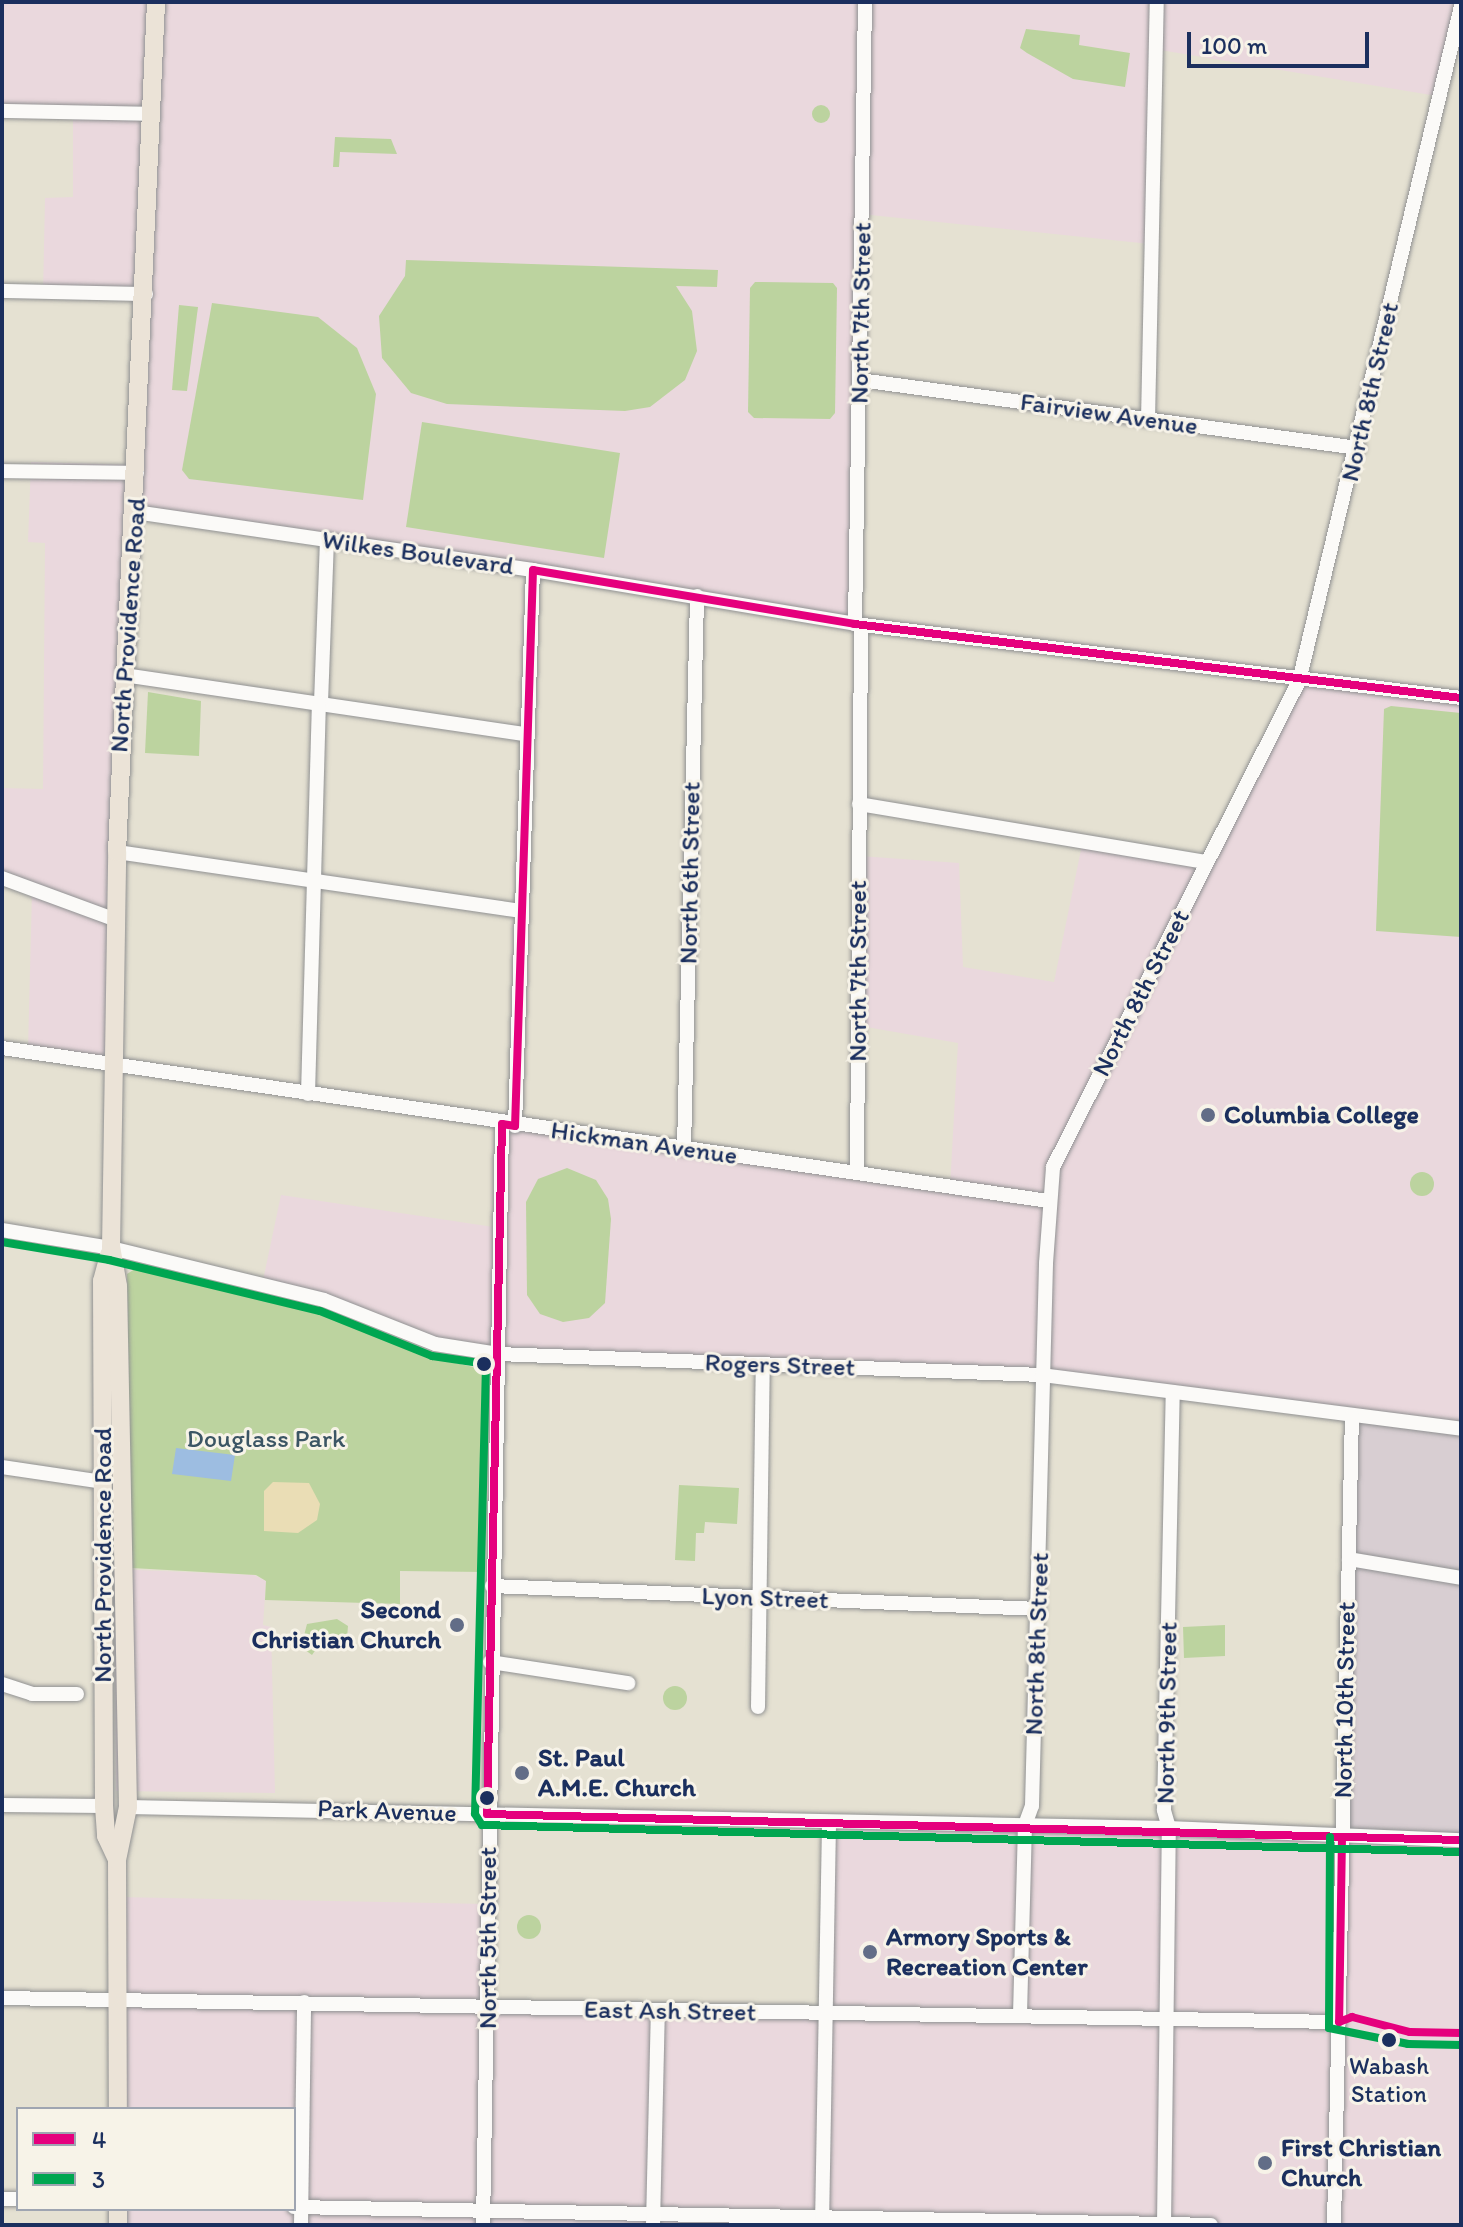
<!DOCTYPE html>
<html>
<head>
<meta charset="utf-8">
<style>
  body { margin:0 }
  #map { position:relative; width:1463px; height:2227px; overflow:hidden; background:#e5e1d2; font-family:Itim,sans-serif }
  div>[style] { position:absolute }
  .built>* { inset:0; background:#ead8dd }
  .industrial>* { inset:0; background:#d8ced2 }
  .green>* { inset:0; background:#bcd39f }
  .round { border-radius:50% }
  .sand>* { inset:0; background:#eaddb5 }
  .water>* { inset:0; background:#9dbde1 }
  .roads { filter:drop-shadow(0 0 2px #909192) drop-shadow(0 0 2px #909192) }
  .minor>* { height:14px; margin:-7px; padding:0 7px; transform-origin:7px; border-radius:7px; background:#fbfaf8 }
  .major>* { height:18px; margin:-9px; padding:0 9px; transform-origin:9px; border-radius:9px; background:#ebe3d7 }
  .bus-1>* { height:8px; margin:-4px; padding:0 4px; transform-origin:4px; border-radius:4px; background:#e5007d }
  .bus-2>* { height:8px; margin:-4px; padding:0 4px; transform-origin:4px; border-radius:4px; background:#00a651 }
  .dots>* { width:22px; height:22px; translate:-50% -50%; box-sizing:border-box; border:4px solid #f7f3e8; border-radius:50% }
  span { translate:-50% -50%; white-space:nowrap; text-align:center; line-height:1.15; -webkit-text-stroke:6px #f7f3e8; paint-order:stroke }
  .bus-label { font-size:24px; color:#1b2f5e }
  .street-label { font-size:26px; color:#1b2f5e }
  .poi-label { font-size:26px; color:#1b2f5e; font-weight:700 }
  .left { translate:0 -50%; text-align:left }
  .right { translate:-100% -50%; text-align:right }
  .park-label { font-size:26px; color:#3b5564 }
  .frame { position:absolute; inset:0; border:4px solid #1b2f5e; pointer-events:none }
  .legend { position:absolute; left:16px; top:2107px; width:280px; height:104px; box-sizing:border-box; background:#f7f3e8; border:2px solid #9fa5b1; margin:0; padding:10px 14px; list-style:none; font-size:24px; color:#1b2f5e }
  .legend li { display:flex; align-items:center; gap:16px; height:40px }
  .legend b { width:40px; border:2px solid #9fa5b1 }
  .scale { position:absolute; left:1187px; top:32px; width:182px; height:36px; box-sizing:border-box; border:4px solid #1b2f5e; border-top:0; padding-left:10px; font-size:24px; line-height:28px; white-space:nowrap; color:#1b2f5e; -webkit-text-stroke:6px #f7f3e8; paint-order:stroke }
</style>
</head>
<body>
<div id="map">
  <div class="built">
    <div style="clip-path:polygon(2px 2px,1461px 2px,1437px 96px,1154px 49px,1150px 244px,861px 214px,854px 622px,134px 511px,114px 1065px,28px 1050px,32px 891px,2px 879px,2px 788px,43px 789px,45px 543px,28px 542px,31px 462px,136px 465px,144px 298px,43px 294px,45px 198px,73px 197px,73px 112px,2px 110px)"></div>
    <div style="clip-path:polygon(1299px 681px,1461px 698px,1461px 1429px,1042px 1375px,435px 1344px,262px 1285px,281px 1195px,500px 1228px,508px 1121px,950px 1187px,958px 1043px,855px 1025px,859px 856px,959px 863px,963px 967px,1054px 982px,1083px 840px,1206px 862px)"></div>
    <div style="clip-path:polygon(114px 1569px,254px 1575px,266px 1581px,263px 1625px,271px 1627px,275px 1793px,116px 1791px)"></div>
    <div style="clip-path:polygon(829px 1822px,1461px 1840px,1461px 2225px,118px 2225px,118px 2209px,294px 2209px,294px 2109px,118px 2109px,116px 1897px,487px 1904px,489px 2006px,827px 2013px)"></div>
  </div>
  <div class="industrial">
    <div style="clip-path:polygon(1352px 1415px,1461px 1429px,1461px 1840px,1342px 1837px)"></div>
  </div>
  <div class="green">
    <div style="clip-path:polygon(1026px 29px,1080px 35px,1079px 45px,1130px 53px,1125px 87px,1073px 79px,1027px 53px,1020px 48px)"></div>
    <div class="round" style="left:812px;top:105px;width:18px;height:18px"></div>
    <div style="clip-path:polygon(335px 137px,391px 139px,397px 154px,340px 152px,339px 167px,333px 167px)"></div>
    <div style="clip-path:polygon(406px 260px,718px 270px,717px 287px,676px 286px,692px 311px,697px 351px,685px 380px,650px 407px,625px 411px,447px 404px,411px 393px,382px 358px,379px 316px,405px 276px)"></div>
    <div style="clip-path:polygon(755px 282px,833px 283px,837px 288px,835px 413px,830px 419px,754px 418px,748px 412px,750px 288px)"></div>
    <div style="clip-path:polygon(212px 303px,318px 317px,357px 348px,376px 394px,363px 500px,189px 479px,182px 470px)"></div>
    <div style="clip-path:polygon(179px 305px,198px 307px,187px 391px,172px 390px)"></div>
    <div style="clip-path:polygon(422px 422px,620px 453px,604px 558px,406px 527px)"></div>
    <div style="clip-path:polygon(148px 692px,201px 701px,199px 756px,145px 753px)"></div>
    <div style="clip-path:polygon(1391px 706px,1461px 713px,1461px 937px,1376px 931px,1384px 709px)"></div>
    <div style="clip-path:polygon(567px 1168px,596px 1180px,608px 1199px,611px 1219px,605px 1303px,589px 1318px,563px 1322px,540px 1314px,527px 1295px,526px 1202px,538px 1179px)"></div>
    <div class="round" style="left:1410px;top:1172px;width:24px;height:24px"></div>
    <div style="clip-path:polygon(138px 1267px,322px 1313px,427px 1357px,483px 1369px,484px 1572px,400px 1571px,400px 1604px,265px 1600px,266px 1581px,256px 1575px,132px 1568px,127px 1274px)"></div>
    <div style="clip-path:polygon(679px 1485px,739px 1488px,737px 1524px,705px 1522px,704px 1533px,696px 1533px,695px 1561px,675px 1560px)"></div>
    <div style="clip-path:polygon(337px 1619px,348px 1626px,347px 1638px,319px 1645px,312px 1655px,301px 1647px,307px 1624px)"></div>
    <div style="clip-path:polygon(1225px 1625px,1225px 1656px,1184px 1658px,1183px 1627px)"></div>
    <div class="round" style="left:663px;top:1686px;width:24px;height:24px"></div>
    <div class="round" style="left:517px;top:1915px;width:24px;height:24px"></div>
  </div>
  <div class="sand">
    <div style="clip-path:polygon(273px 1482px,309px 1483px,320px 1504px,317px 1520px,298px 1533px,264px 1531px,264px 1491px)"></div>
  </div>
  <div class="water">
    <div style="clip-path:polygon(176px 1448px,235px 1455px,231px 1481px,172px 1474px)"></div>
  </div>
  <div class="roads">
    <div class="minor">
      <div style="left:2px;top:111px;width:150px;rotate:1.1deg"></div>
      <div style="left:2px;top:291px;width:144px;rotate:1.2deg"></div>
      <div style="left:860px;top:380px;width:503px;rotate:7.78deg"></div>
      <div style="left:1148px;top:420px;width:418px;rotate:-88.8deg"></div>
      <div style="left:2px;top:471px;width:135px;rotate:0.8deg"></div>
      <div style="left:135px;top:512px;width:402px;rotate:8.3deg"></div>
      <div style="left:533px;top:570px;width:326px;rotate:9.5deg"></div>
      <div style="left:855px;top:624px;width:611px;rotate:6.96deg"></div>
      <div style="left:855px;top:624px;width:622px;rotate:-89.08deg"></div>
      <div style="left:124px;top:675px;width:404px;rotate:8.4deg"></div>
      <div style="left:321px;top:703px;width:164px;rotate:-87.9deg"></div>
      <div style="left:859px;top:804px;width:352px;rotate:9.5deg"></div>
      <div style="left:117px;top:852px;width:406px;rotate:8.3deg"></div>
      <div style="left:2px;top:878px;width:121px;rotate:20.2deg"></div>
      <div style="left:2px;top:1048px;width:1057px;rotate:8.32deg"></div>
      <div style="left:308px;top:1094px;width:391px;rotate:-88.4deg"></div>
      <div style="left:515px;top:1126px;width:556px;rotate:-88.15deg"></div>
      <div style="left:684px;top:1149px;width:553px;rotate:-88.65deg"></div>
      <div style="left:857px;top:1173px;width:548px;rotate:-89.58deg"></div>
      <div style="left:2px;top:1230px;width:110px;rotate:9.4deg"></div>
      <div style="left:111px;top:1248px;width:219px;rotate:13.7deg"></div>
      <div style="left:324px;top:1300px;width:119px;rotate:21.6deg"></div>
      <div style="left:435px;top:1344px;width:64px;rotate:9deg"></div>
      <div style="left:498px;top:1354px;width:544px;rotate:2.21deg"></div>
      <div style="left:1042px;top:1375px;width:422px;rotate:7.3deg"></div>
      <div style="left:2px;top:1467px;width:103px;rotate:8.4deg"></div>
      <div style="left:1349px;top:1559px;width:114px;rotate:9.6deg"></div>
      <div style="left:492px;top:1586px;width:547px;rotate:2.41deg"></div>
      <div style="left:490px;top:1662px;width:140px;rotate:8.7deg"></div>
      <div style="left:2px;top:1684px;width:32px;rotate:18deg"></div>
      <div style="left:32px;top:1694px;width:45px"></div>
      <div style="left:758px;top:1707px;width:343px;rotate:-89.2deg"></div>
      <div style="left:2px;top:1805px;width:102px;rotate:0.6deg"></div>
      <div style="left:128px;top:1807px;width:1041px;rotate:1.16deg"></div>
      <div style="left:1169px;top:1828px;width:292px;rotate:2.4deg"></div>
      <div style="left:2px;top:1998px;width:1337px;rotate:1.03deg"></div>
      <div style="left:1020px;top:2015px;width:190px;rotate:-88.5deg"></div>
      <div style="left:1025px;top:1825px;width:20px;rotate:-70deg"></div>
      <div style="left:1032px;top:1806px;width:543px;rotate:-88.52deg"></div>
      <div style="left:1046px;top:1263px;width:96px;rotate:-85.8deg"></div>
      <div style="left:1053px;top:1167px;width:545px;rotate:-63.15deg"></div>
      <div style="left:1299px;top:681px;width:694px;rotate:-76.5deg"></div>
      <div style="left:2px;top:2199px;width:16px"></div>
      <div style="left:294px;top:2207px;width:917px;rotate:1.12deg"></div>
      <div style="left:301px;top:2225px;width:223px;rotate:-89.2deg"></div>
      <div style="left:483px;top:2225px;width:1101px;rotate:-89.01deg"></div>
      <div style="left:653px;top:2225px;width:214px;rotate:-88.7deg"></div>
      <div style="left:822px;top:2225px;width:403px;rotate:-89deg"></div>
      <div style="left:1164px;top:2225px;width:397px;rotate:-89.3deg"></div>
      <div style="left:1169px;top:1828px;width:19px;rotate:-106deg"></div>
      <div style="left:1164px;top:1810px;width:418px;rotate:-88.8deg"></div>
      <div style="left:1334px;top:2225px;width:810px;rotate:-88.73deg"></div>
    </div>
    <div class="major">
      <div style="left:109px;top:1255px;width:27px;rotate:105deg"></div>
      <div style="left:102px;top:1281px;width:525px;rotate:89.78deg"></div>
      <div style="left:104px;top:1806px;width:30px;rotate:86deg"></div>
      <div style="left:106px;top:1836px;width:26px;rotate:65deg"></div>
      <div style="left:117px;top:1860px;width:249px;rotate:89.8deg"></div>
      <div style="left:117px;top:1860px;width:54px;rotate:-78.3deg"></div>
      <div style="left:128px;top:1807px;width:521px;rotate:-91.1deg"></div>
      <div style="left:118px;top:1286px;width:39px;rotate:-100deg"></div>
      <div style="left:111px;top:1248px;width:396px;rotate:-89.1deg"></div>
      <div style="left:117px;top:852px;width:851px;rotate:-87.37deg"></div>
      <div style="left:118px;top:2225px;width:16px;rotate:-90deg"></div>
    </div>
  </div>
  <div class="bus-1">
    <div style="left:1461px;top:698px;width:611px;rotate:-173.04deg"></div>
    <div style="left:855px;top:624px;width:326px;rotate:-170.5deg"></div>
    <div style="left:533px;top:570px;width:556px;rotate:91.85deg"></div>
    <div style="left:515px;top:1126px;width:13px;rotate:-171deg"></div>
    <div style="left:502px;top:1124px;width:690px;rotate:91.25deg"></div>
    <div style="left:487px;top:1814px;width:974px;rotate:1.53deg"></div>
    <div style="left:1342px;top:1837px;width:185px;rotate:90.9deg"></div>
    <div style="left:1339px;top:2022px;width:14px;rotate:-21deg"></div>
    <div style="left:1352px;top:2017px;width:60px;rotate:14.5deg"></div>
    <div style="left:1410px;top:2032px;width:51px;rotate:1.1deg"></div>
  </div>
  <div class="bus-2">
    <div style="left:2px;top:1242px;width:109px;rotate:9.5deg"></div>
    <div style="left:109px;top:1260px;width:217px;rotate:13.6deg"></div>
    <div style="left:320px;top:1311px;width:121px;rotate:21.9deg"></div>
    <div style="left:432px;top:1356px;width:55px;rotate:8.4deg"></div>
    <div style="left:486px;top:1364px;width:450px;rotate:91.4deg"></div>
    <div style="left:475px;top:1814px;width:13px;rotate:58deg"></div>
    <div style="left:482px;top:1825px;width:979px;rotate:1.58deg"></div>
    <div style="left:1330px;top:1837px;width:191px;rotate:90.3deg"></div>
    <div style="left:1329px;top:2028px;width:81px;rotate:11.4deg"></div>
    <div style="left:1408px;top:2044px;width:53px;rotate:1.1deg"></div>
  </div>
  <div class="dots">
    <div style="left:1208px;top:1115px;background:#626d87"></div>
    <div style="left:484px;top:1364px;background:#1b2f5e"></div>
    <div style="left:457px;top:1625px;background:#626d87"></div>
    <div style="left:522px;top:1773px;background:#626d87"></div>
    <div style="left:487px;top:1798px;background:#1b2f5e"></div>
    <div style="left:870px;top:1952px;background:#626d87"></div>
    <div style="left:1389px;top:2040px;background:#1b2f5e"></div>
    <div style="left:1265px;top:2163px;background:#626d87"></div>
  </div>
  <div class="bus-label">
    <span style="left:1389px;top:2080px">Wabash<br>Station</span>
  </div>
  <div class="street-label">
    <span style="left:861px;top:313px;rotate:-89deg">North 7th Street</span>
    <span style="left:1370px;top:392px;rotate:-77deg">North 8th Street</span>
    <span style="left:1109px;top:414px;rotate:8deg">Fairview Avenue</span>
    <span style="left:418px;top:553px;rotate:8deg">Wilkes Boulevard</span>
    <span style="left:128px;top:625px;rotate:-86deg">North Providence Road</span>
    <span style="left:690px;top:873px;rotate:-89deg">North 6th Street</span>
    <span style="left:858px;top:971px;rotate:-90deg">North 7th Street</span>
    <span style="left:1141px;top:993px;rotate:-63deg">North 8th Street</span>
    <span style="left:644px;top:1143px;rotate:8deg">Hickman Avenue</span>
    <span style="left:780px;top:1365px;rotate:2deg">Rogers Street</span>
    <span style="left:103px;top:1555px;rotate:-90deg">North Providence Road</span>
    <span style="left:765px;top:1598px;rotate:2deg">Lyon Street</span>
    <span style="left:1037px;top:1644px;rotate:-88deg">North 8th Street</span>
    <span style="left:1345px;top:1700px;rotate:-89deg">North 10th Street</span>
    <span style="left:1167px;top:1713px;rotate:-89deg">North 9th Street</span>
    <span style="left:387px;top:1811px;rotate:2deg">Park Avenue</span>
    <span style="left:488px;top:1938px;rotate:-90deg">North 5th Street</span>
    <span style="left:670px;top:2011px;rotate:1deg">East Ash Street</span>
  </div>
  <div class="poi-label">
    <span class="left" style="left:1224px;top:1115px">Columbia College</span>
    <span class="right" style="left:441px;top:1625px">Second<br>Christian Church</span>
    <span class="left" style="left:538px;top:1773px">St. Paul<br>A.M.E. Church</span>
    <span class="left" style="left:886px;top:1952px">Armory Sports &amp;<br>Recreation Center</span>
    <span class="left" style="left:1281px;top:2163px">First Christian<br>Church</span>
  </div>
  <div class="park-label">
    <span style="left:266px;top:1439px">Douglass Park</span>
  </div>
  <div class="frame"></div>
  <ul class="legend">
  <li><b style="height:10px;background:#e5007d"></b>4</li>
  <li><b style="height:10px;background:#00a651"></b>3</li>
  </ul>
  <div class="scale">100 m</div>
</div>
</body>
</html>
